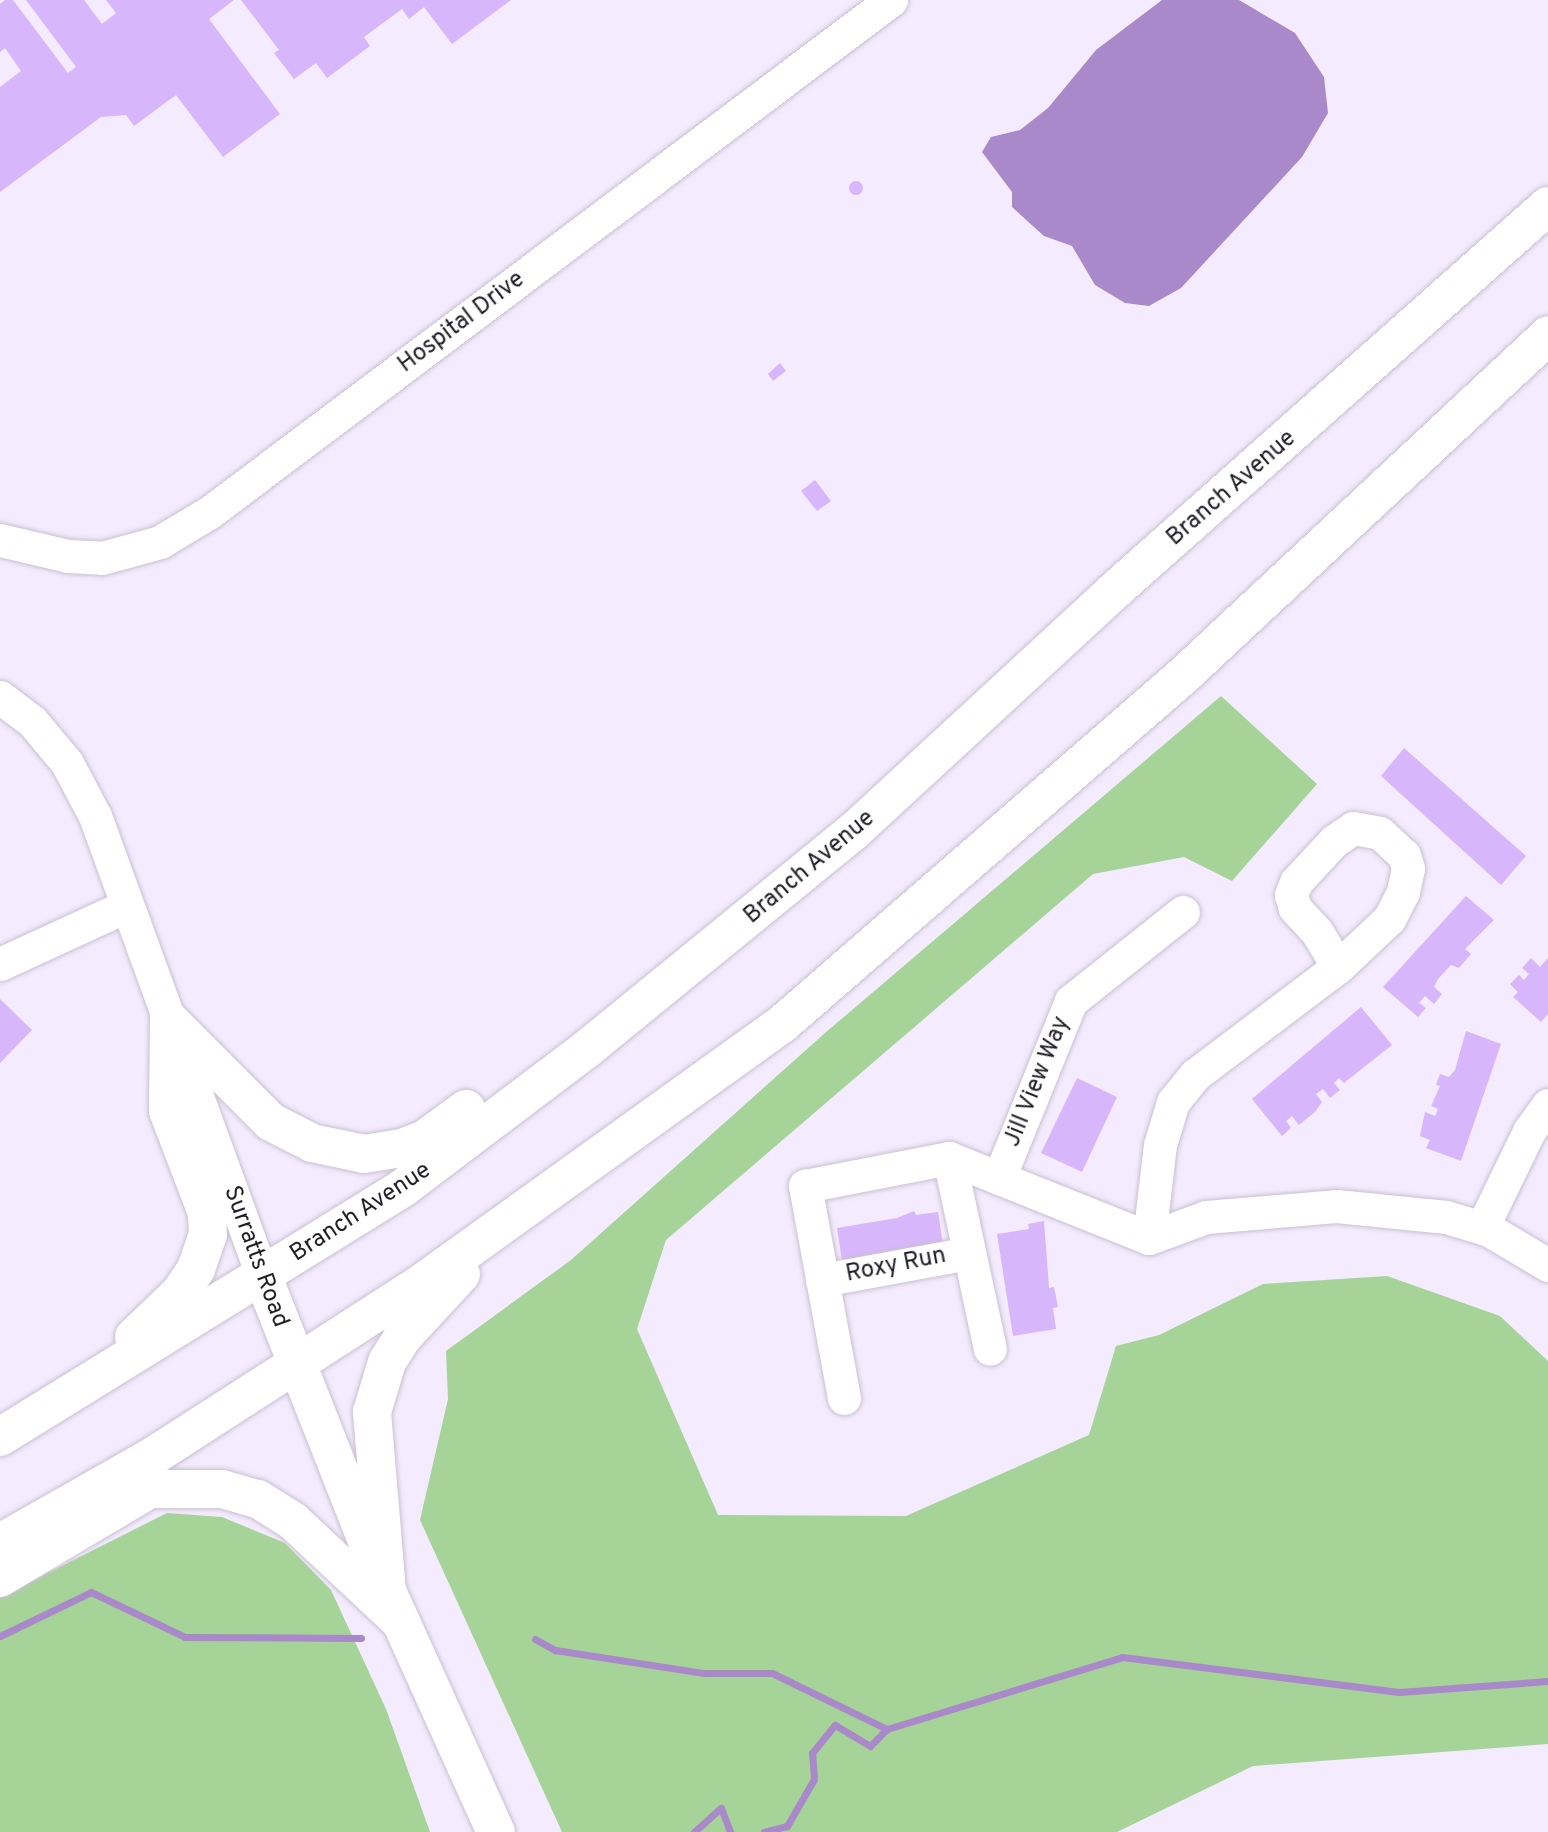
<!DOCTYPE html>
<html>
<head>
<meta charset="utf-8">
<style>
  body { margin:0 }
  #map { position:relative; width:1548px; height:1832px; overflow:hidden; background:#f4ebfe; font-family:Overpass,sans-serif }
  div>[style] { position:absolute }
  .green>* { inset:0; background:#a5d398 }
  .water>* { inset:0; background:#aa89ca }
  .stream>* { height:7px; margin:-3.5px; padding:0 3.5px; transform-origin:3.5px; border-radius:3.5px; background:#aa89ca }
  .building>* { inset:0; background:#d8b6fb }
  .round { border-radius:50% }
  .roads { filter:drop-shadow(0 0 2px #c9c0d2) drop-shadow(0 0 2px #c9c0d2) }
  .minor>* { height:33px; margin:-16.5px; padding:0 16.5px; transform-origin:16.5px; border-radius:16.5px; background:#fff }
  .major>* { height:38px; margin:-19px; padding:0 19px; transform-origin:19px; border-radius:19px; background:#fff }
  .highway>* { height:38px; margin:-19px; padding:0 19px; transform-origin:19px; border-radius:19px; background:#fff }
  span { translate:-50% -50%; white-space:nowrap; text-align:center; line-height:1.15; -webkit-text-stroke:5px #fdfdfd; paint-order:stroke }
  .street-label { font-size:24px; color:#211e24 }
</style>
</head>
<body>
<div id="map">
  <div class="green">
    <div style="clip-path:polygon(1221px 696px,1317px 784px,1232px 881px,1184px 857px,1093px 874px,666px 1240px,637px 1329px,718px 1515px,906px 1516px,1089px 1435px,1116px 1346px,1159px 1335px,1263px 1284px,1387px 1276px,1500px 1316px,1548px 1361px,1548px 1744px,1253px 1766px,1117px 1832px,562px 1832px,420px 1520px,448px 1399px,446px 1351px,571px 1260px,825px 1033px)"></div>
    <div style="clip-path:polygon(167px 1513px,222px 1517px,285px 1543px,331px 1590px,386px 1709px,430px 1832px,0 1832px,0 1597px)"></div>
  </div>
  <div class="water">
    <div style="clip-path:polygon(1162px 0,1239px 0,1295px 33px,1324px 77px,1328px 113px,1302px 157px,1181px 288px,1149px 306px,1125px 303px,1095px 285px,1072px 246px,1044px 236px,1012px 207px,1012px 192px,982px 152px,991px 137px,1020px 130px,1048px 108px,1096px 50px)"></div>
  </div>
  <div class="stream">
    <div style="left:0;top:1636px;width:101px;rotate:-25.8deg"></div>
    <div style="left:91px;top:1592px;width:104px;rotate:25.6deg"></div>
    <div style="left:185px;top:1637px;width:176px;rotate:0.3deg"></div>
    <div style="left:535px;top:1639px;width:23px;rotate:29deg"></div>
    <div style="left:555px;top:1650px;width:151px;rotate:8.8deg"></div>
    <div style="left:704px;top:1673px;width:68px"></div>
    <div style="left:772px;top:1673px;width:128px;rotate:26deg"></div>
    <div style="left:887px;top:1729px;width:246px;rotate:-17deg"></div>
    <div style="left:1122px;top:1657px;width:279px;rotate:7.2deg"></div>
    <div style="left:1399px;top:1692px;width:149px;rotate:-4.2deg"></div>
    <div style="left:694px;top:1832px;width:36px;rotate:-42deg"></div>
    <div style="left:721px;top:1808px;width:26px;rotate:69deg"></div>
    <div style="left:764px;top:1832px;width:24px;rotate:-15deg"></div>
    <div style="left:787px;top:1826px;width:54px;rotate:-60.1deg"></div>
    <div style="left:814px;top:1779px;width:26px;rotate:-94deg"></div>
    <div style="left:812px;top:1753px;width:36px;rotate:-51deg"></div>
    <div style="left:835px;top:1725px;width:41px;rotate:31deg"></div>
    <div style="left:870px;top:1746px;width:24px;rotate:-45deg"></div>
  </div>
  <div class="building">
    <div style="clip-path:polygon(5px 0,13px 0,68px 73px,76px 67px,26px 0,84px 0,102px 24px,116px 13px,106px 0,234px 0,209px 19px,280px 114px,223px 157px,176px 95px,134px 126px,126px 115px,101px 117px,0 192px,0 87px,21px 71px,5px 48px,0 52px,0 4px)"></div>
    <div style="clip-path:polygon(241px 0,511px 0,452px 44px,424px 7px,409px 19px,402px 9px,364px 37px,370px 46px,327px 78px,316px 63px,294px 79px,274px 53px,279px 50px)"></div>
    <div class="round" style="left:849px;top:181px;width:14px;height:14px"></div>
    <div style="clip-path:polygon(780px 363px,786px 371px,773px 381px,768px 374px)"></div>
    <div style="clip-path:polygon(815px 480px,831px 501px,817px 511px,801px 491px)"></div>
    <div style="clip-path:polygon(1404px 748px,1526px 856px,1501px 885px,1381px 776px)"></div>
    <div style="clip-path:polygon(1466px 896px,1494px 920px,1465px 949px,1471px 954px,1459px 968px,1451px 965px,1438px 979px,1434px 987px,1442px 994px,1434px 1004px,1425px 996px,1419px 1003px,1426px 1008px,1418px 1017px,1383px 987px)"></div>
    <div style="clip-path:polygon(1531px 958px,1540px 967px,1548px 958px,1548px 1014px,1541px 1022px,1513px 997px,1518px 992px,1510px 984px,1519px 975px,1524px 980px,1529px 974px,1522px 968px)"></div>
    <div style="clip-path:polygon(0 999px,32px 1030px,0 1063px)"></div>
    <div style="clip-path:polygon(1361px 1007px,1392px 1045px,1344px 1083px,1339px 1078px,1334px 1083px,1340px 1090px,1330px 1098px,1323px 1089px,1316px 1094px,1322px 1102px,1315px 1112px,1299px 1125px,1292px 1116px,1286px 1121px,1291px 1128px,1282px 1136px,1252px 1099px)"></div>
    <div style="clip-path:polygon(1466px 1031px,1501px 1044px,1461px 1161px,1426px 1148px,1430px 1140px,1420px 1136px,1425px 1112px,1435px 1116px,1438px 1109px,1431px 1106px,1440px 1086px,1436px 1085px,1440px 1074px,1449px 1077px,1455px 1070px)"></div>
    <div style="clip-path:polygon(1077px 1078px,1117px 1097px,1082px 1172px,1041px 1153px)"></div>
    <div style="clip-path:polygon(914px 1211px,916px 1215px,938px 1212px,944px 1251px,843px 1267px,837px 1228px,897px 1218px)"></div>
    <div style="clip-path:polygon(1044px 1221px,1049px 1288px,1054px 1287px,1058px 1307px,1053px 1308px,1056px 1329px,1013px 1336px,997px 1234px,1029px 1229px,1028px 1224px)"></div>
  </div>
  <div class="roads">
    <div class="minor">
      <div style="left:0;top:540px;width:70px;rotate:13.2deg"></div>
      <div style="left:68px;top:556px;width:34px;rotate:3deg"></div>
      <div style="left:102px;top:558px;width:60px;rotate:-15.4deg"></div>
      <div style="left:160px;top:542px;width:58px;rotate:-31deg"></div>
      <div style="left:210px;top:512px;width:852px;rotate:-36.94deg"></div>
      <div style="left:0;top:697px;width:40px;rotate:37deg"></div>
      <div style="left:32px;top:721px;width:55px;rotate:50.2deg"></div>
      <div style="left:67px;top:763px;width:60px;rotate:62.2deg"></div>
      <div style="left:95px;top:816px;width:491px;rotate:70deg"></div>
      <div style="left:1353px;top:828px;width:27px;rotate:10deg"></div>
      <div style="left:1380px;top:833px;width:33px;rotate:43deg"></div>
      <div style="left:1404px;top:855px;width:14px;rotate:73deg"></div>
      <div style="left:1408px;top:868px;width:25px;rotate:102deg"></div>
      <div style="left:1403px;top:892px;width:30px;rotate:117deg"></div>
      <div style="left:1389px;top:919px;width:70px;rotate:136.7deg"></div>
      <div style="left:1338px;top:967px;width:41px;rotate:-121deg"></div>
      <div style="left:1317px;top:932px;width:33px;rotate:-133deg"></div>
      <div style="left:1295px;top:908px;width:14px;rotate:-107deg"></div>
      <div style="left:1291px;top:895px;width:14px;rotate:-69deg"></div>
      <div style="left:1296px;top:882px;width:56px;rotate:-47.2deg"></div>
      <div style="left:1334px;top:841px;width:23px;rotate:-34deg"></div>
      <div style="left:0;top:964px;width:139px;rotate:-24.7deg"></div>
      <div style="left:949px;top:1158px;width:195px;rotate:77.9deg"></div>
      <div style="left:999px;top:1178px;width:191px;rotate:-67.9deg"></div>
      <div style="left:1071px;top:1001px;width:143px;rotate:-38.5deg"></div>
      <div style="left:1482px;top:1228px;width:108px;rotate:-64.1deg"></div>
      <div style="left:1529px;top:1131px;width:32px;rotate:-54deg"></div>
      <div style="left:1149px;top:1238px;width:61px;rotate:-20.2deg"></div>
      <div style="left:1206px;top:1217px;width:130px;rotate:-4.8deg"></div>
      <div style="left:1336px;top:1206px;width:111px;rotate:5.7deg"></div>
      <div style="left:1446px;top:1217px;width:45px;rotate:16.8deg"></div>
      <div style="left:1489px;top:1230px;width:69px;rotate:30.7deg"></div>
      <div style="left:1149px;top:1238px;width:94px;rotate:-83.3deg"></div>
      <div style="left:1160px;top:1145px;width:45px;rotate:-73.2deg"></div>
      <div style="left:1173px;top:1102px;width:35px;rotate:-51deg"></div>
      <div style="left:1195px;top:1075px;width:179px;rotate:-37.1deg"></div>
      <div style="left:822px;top:1280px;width:149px;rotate:-10.4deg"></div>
      <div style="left:844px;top:1398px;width:216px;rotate:-100.4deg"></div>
      <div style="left:805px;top:1186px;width:147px;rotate:-11deg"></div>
      <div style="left:949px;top:1158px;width:215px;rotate:21.8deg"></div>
    </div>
    <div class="major">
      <div style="left:263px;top:1277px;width:338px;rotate:68.5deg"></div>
      <div style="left:387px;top:1591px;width:265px;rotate:65.7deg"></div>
    </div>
    <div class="highway">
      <div style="left:169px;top:1020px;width:144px;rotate:45deg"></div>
      <div style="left:271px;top:1122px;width:46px;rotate:27.1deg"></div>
      <div style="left:312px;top:1143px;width:53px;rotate:11.9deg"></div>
      <div style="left:364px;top:1154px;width:38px;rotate:-9deg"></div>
      <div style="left:402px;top:1148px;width:25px;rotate:-21deg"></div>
      <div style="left:425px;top:1139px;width:51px;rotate:-36.2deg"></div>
      <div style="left:134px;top:1337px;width:64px;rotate:-43.7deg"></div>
      <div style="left:180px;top:1293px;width:29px;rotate:-56deg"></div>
      <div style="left:196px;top:1269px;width:36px;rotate:-71deg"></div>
      <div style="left:208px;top:1235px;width:22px;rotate:-93deg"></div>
      <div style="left:207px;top:1213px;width:109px;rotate:-110.9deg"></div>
      <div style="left:168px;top:1111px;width:91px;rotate:-89.4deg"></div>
      <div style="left:0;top:1437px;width:474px;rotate:-31.7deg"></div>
      <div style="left:403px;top:1188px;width:232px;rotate:-37.1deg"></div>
      <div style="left:588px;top:1048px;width:342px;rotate:-39.2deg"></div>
      <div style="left:853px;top:832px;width:355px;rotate:-42.7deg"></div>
      <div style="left:1114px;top:591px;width:580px;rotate:-41.58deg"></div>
      <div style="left:0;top:1543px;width:178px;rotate:-29.6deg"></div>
      <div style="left:155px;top:1455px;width:319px;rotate:-32.8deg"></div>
      <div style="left:423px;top:1282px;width:441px;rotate:-35.7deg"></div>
      <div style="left:781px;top:1025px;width:534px;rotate:-40.97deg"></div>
      <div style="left:1184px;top:675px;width:498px;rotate:-43deg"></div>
      <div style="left:0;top:1578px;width:174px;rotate:-30.7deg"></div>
      <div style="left:150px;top:1489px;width:72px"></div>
      <div style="left:222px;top:1489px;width:37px;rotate:16deg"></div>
      <div style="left:258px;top:1499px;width:41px;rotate:32.2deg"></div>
      <div style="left:293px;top:1521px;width:148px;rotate:43.1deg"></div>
      <div style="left:387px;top:1591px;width:180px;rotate:-94.8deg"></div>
      <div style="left:372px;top:1412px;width:52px;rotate:-73.3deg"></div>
      <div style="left:387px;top:1362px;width:28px;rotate:-58deg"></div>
      <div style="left:402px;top:1338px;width:87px;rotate:-47.3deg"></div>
    </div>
  </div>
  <div class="street-label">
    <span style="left:462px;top:323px;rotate:-37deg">Hospital Drive</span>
    <span style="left:1232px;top:489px;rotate:-41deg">Branch Avenue</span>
    <span style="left:810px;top:868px;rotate:-40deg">Branch Avenue</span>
    <span style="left:1038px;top:1082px;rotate:-68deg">Jill View Way</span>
    <span style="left:361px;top:1213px;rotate:-33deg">Branch Avenue</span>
    <span style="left:255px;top:1257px;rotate:70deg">Surratts Road</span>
    <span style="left:896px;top:1266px;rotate:-11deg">Roxy Run</span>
  </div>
</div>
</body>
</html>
